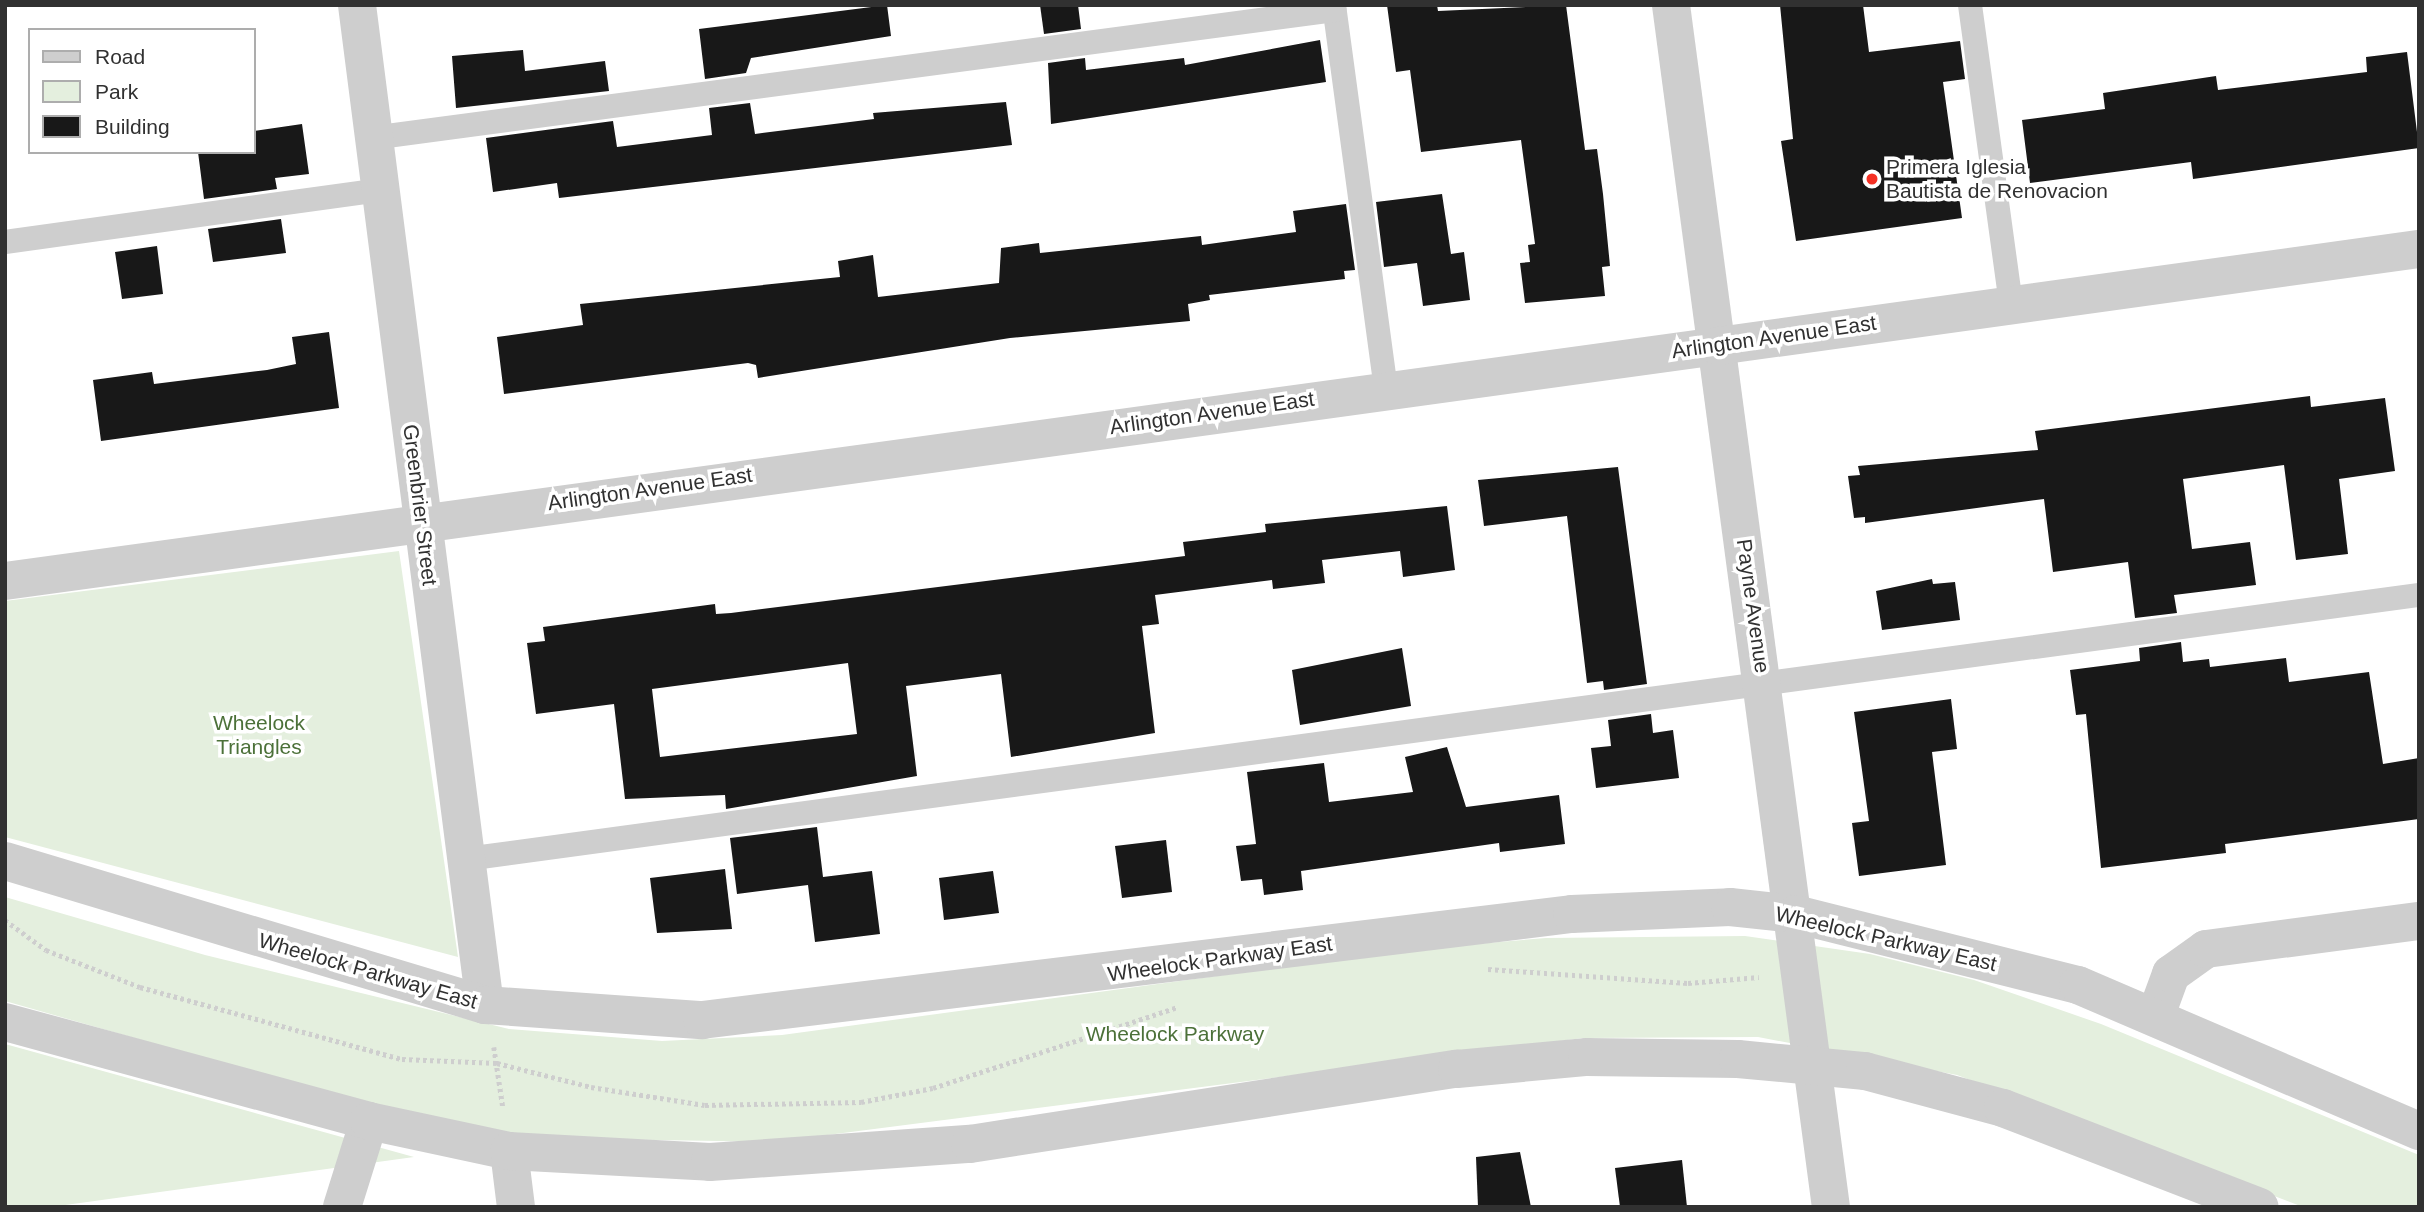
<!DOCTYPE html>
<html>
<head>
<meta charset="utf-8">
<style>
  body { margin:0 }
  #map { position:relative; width:2424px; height:1212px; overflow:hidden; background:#fff; font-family:Helvetica,sans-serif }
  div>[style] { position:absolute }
  .green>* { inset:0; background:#e4efde }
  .building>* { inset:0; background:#181818 }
  .path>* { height:4.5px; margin-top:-2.25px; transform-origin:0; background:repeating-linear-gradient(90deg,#cecece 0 3.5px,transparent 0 7px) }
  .service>* { height:24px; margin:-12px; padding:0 12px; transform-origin:12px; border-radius:12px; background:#cecece }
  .minor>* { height:38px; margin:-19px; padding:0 19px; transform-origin:19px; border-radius:19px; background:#cecece }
  .tertiary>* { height:38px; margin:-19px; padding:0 19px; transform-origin:19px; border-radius:19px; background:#cecece }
  .dots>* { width:19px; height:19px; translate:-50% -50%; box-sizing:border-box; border:4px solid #fff; border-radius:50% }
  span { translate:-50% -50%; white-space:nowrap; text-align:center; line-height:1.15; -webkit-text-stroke:7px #fff; paint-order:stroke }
  .poi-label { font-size:21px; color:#313131 }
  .left { translate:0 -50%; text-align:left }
  .street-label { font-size:21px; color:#313131 }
  .park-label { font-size:21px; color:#4c7139 }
  .frame { position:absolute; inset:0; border:7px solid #313131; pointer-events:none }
  .legend { position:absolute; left:28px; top:28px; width:228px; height:126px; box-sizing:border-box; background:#fff; border:2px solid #adadad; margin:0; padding:9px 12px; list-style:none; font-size:21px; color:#313131 }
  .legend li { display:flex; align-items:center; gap:14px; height:35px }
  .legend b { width:35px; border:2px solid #adadad }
</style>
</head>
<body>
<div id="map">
  <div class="green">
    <div style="clip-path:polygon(399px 551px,458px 957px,5px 837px,5px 601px)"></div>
    <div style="clip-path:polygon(5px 897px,205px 955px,509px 1029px,662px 1041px,782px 1035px,1416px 949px,1546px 938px,1745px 936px,1870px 954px,1974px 980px,2101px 1024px,2419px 1155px,2419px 1207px,2303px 1207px,1957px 1075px,1758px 1037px,1583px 1038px,773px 1142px,534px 1138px,428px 1122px,5px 1001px)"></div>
    <div style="clip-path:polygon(5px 1044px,414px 1157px,51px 1207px,5px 1207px)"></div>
  </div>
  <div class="building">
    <div style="clip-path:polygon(887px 5px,891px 36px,751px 58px,746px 73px,705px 79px,699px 29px)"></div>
    <div style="clip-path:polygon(1040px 5px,1078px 5px,1081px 29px,1044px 34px)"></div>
    <div style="clip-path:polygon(1387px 5px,1437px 5px,1438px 11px,1566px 5px,1585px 150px,1597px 149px,1603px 194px,1610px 266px,1602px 267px,1605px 296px,1525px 303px,1520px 263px,1530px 262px,1528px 245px,1535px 244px,1521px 140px,1421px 152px,1410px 70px,1396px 72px)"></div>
    <div style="clip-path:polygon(1780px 5px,1863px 5px,1869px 52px,1960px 41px,1965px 79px,1943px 82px,1962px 218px,1796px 241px,1781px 141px,1793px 139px)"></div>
    <div style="clip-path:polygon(1320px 40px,1326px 82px,1051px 124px,1048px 63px,1085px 58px,1086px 70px,1184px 58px,1185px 65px)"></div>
    <div style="clip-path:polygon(523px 50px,525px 71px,605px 61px,609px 91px,456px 108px,452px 56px)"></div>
    <div style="clip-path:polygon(2407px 52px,2419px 148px,2193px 179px,2191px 162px,2030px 183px,2022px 120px,2105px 109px,2103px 93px,2216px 76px,2218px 90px,2367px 72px,2366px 57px)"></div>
    <div style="clip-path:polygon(1006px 102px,1012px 145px,559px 198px,557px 183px,493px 192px,486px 138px,613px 121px,617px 147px,712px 135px,709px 108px,750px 103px,755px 134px,874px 119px,873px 113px)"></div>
    <div style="clip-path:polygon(302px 124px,309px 174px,275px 178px,277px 189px,204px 199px,198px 152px,254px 152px,254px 131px)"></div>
    <div style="clip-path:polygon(1442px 194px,1451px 254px,1464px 252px,1470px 300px,1423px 306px,1417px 263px,1384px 267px,1376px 202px)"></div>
    <div style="clip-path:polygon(1346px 204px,1355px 270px,1344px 271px,1345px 279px,1209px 295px,1210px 300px,1188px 304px,1190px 321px,1010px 338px,758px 378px,756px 365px,748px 363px,504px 394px,497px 337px,583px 325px,580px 304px,840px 277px,838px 261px,873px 255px,878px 297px,999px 283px,1001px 248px,1039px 243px,1040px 253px,1201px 236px,1202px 245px,1296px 232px,1293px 211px)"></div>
    <div style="clip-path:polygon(281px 219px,286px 253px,213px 262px,208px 229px)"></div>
    <div style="clip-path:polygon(157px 246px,163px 294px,122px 299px,115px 252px)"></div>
    <div style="clip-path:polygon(329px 332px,339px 408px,101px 441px,93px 380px,152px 372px,154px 384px,267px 370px,296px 364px,292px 337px)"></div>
    <div style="clip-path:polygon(2310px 396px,2311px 407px,2385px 398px,2395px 471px,2339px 479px,2348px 554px,2296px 560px,2284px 465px,2183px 479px,2192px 549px,2250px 542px,2256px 585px,2174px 595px,2177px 613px,2135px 618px,2128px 562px,2053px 572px,2044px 499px,1865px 523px,1865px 517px,1854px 518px,1848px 476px,1860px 475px,1858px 466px,2038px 450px,2035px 431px)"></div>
    <div style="clip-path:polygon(1618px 467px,1647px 684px,1604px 690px,1603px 681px,1587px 683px,1567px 516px,1484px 526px,1478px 480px)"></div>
    <div style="clip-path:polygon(evenodd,1447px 506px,1455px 570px,1403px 577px,1400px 551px,1322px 560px,1325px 583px,1273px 589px,1272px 580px,1155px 595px,1159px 624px,1142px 626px,1155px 733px,1011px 757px,1001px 674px,906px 686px,917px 776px,726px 809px,725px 795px,625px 799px,614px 704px,536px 714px,527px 643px,545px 641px,543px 627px,715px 604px,716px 614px,731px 613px,1185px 556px,1183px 542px,1266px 532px,1265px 524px,1447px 506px,848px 663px,857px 734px,660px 757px,652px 689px,848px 663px)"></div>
    <div style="clip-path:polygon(1932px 579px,1933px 584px,1955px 582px,1960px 620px,1882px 630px,1876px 591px)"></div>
    <div style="clip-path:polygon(2181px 642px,2183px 662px,2209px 659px,2210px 667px,2286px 658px,2289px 682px,2369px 672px,2383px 764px,2419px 758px,2419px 819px,2225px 844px,2226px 853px,2101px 868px,2086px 714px,2076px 715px,2070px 670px,2140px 661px,2139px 648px)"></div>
    <div style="clip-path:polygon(1402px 648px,1411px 706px,1300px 725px,1292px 670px)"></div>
    <div style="clip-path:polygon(1951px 699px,1957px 749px,1932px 752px,1946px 865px,1859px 876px,1852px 823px,1869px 821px,1854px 712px)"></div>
    <div style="clip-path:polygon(1651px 714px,1653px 733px,1673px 730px,1679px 778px,1596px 788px,1591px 748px,1611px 746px,1608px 720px)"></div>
    <div style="clip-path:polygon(1447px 747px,1466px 807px,1559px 795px,1565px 844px,1500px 852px,1499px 843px,1301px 871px,1303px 890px,1264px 895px,1262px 879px,1241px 881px,1236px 846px,1256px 844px,1247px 772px,1324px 763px,1329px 802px,1413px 792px,1405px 757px)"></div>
    <div style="clip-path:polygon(817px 827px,823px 877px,872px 871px,880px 934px,815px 942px,808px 885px,737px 894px,730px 838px)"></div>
    <div style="clip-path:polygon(1166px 840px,1172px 892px,1122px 898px,1115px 846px)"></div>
    <div style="clip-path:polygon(725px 869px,732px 929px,657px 933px,650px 878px)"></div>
    <div style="clip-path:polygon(993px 871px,999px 913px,944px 920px,939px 878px)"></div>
    <div style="clip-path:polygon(1520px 1152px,1531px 1207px,1478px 1207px,1476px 1157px)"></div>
    <div style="clip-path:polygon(1682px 1160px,1687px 1207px,1620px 1207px,1615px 1168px)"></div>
  </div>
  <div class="path">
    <div style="left:5px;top:920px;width:51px;rotate:36.2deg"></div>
    <div style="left:46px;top:950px;width:101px;rotate:21.5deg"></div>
    <div style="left:140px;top:987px;width:272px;rotate:15.4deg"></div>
    <div style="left:402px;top:1059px;width:95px;rotate:2.4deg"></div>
    <div style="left:497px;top:1063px;width:97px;rotate:14.3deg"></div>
    <div style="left:591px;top:1087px;width:115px;rotate:9deg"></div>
    <div style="left:705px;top:1105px;width:156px;rotate:-1.1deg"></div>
    <div style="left:861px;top:1102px;width:73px;rotate:-11deg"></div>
    <div style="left:933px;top:1088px;width:258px;rotate:-18.3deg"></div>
    <div style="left:1488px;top:969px;width:200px;rotate:4deg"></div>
    <div style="left:1688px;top:983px;width:71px;rotate:-4.8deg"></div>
    <div style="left:494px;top:1047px;width:61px;rotate:81.5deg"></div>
  </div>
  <div class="service">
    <div style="left:1334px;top:5px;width:388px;rotate:82.3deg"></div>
    <div style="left:1970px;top:5px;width:302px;rotate:82.2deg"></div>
    <div style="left:372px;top:138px;width:971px;rotate:-7.57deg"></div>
    <div style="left:5px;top:242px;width:378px;rotate:-7.9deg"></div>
    <div style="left:466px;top:859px;width:1971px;rotate:-7.7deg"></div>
  </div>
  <div class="minor">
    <div style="left:357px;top:5px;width:1008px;rotate:82.71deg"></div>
    <div style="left:5px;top:581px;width:1729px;rotate:-7.81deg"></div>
    <div style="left:2156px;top:1015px;width:44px;rotate:-69.9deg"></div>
    <div style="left:2171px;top:974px;width:43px;rotate:-35.5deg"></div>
    <div style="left:2206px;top:949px;width:215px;rotate:-7.5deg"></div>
    <div style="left:509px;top:1151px;width:56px;rotate:82.9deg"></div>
    <div style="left:342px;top:1207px;width:90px;rotate:-72.6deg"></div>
  </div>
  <div class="tertiary">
    <div style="left:1671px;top:5px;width:1213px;rotate:82.42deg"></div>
    <div style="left:1718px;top:346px;width:708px;rotate:-7.88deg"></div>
    <div style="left:5px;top:861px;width:501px;rotate:16.7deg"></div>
    <div style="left:485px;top:1005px;width:218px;rotate:4deg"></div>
    <div style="left:702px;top:1020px;width:876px;rotate:-6.95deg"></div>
    <div style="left:1572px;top:914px;width:158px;rotate:-2.5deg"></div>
    <div style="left:1730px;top:907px;width:65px;rotate:6.1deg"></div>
    <div style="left:1795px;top:914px;width:292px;rotate:14.1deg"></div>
    <div style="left:2078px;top:985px;width:371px;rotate:23.2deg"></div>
    <div style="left:5px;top:1022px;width:377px;rotate:15.2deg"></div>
    <div style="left:369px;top:1121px;width:143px;rotate:12.1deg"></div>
    <div style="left:509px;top:1151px;width:201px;rotate:3.1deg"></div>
    <div style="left:710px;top:1162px;width:261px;rotate:-4deg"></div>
    <div style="left:970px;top:1144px;width:493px;rotate:-8.8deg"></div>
    <div style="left:1457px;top:1069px;width:131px;rotate:-5.3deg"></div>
    <div style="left:1587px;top:1057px;width:151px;rotate:0.8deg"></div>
    <div style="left:1738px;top:1059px;width:128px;rotate:5.4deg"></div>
    <div style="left:1865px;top:1071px;width:143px;rotate:15deg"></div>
    <div style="left:2003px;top:1108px;width:275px;rotate:21.1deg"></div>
  </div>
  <div class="dots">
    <div style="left:1872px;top:179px;background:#f53125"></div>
  </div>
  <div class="poi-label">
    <span class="left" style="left:1886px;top:179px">Primera Iglesia<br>Bautista de Renovacion</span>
  </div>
  <div class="street-label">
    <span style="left:1774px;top:337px;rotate:-8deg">Arlington Avenue East</span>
    <span style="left:1212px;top:413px;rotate:-8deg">Arlington Avenue East</span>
    <span style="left:650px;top:489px;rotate:-8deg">Arlington Avenue East</span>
    <span style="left:420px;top:505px;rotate:83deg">Greenbrier Street</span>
    <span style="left:1753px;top:606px;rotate:82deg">Payne Avenue</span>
    <span style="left:1886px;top:939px;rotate:13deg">Wheelock Parkway East</span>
    <span style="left:1220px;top:959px;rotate:-8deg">Wheelock Parkway East</span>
    <span style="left:368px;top:971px;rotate:16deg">Wheelock Parkway East</span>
  </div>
  <div class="park-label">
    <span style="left:259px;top:735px">Wheelock<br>Triangles</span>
    <span style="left:1175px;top:1034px">Wheelock Parkway</span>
  </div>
  <div class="frame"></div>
  <ul class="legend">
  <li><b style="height:9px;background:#cecece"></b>Road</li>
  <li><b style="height:19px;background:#e4efde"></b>Park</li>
  <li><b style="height:19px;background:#181818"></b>Building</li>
  </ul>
</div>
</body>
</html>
